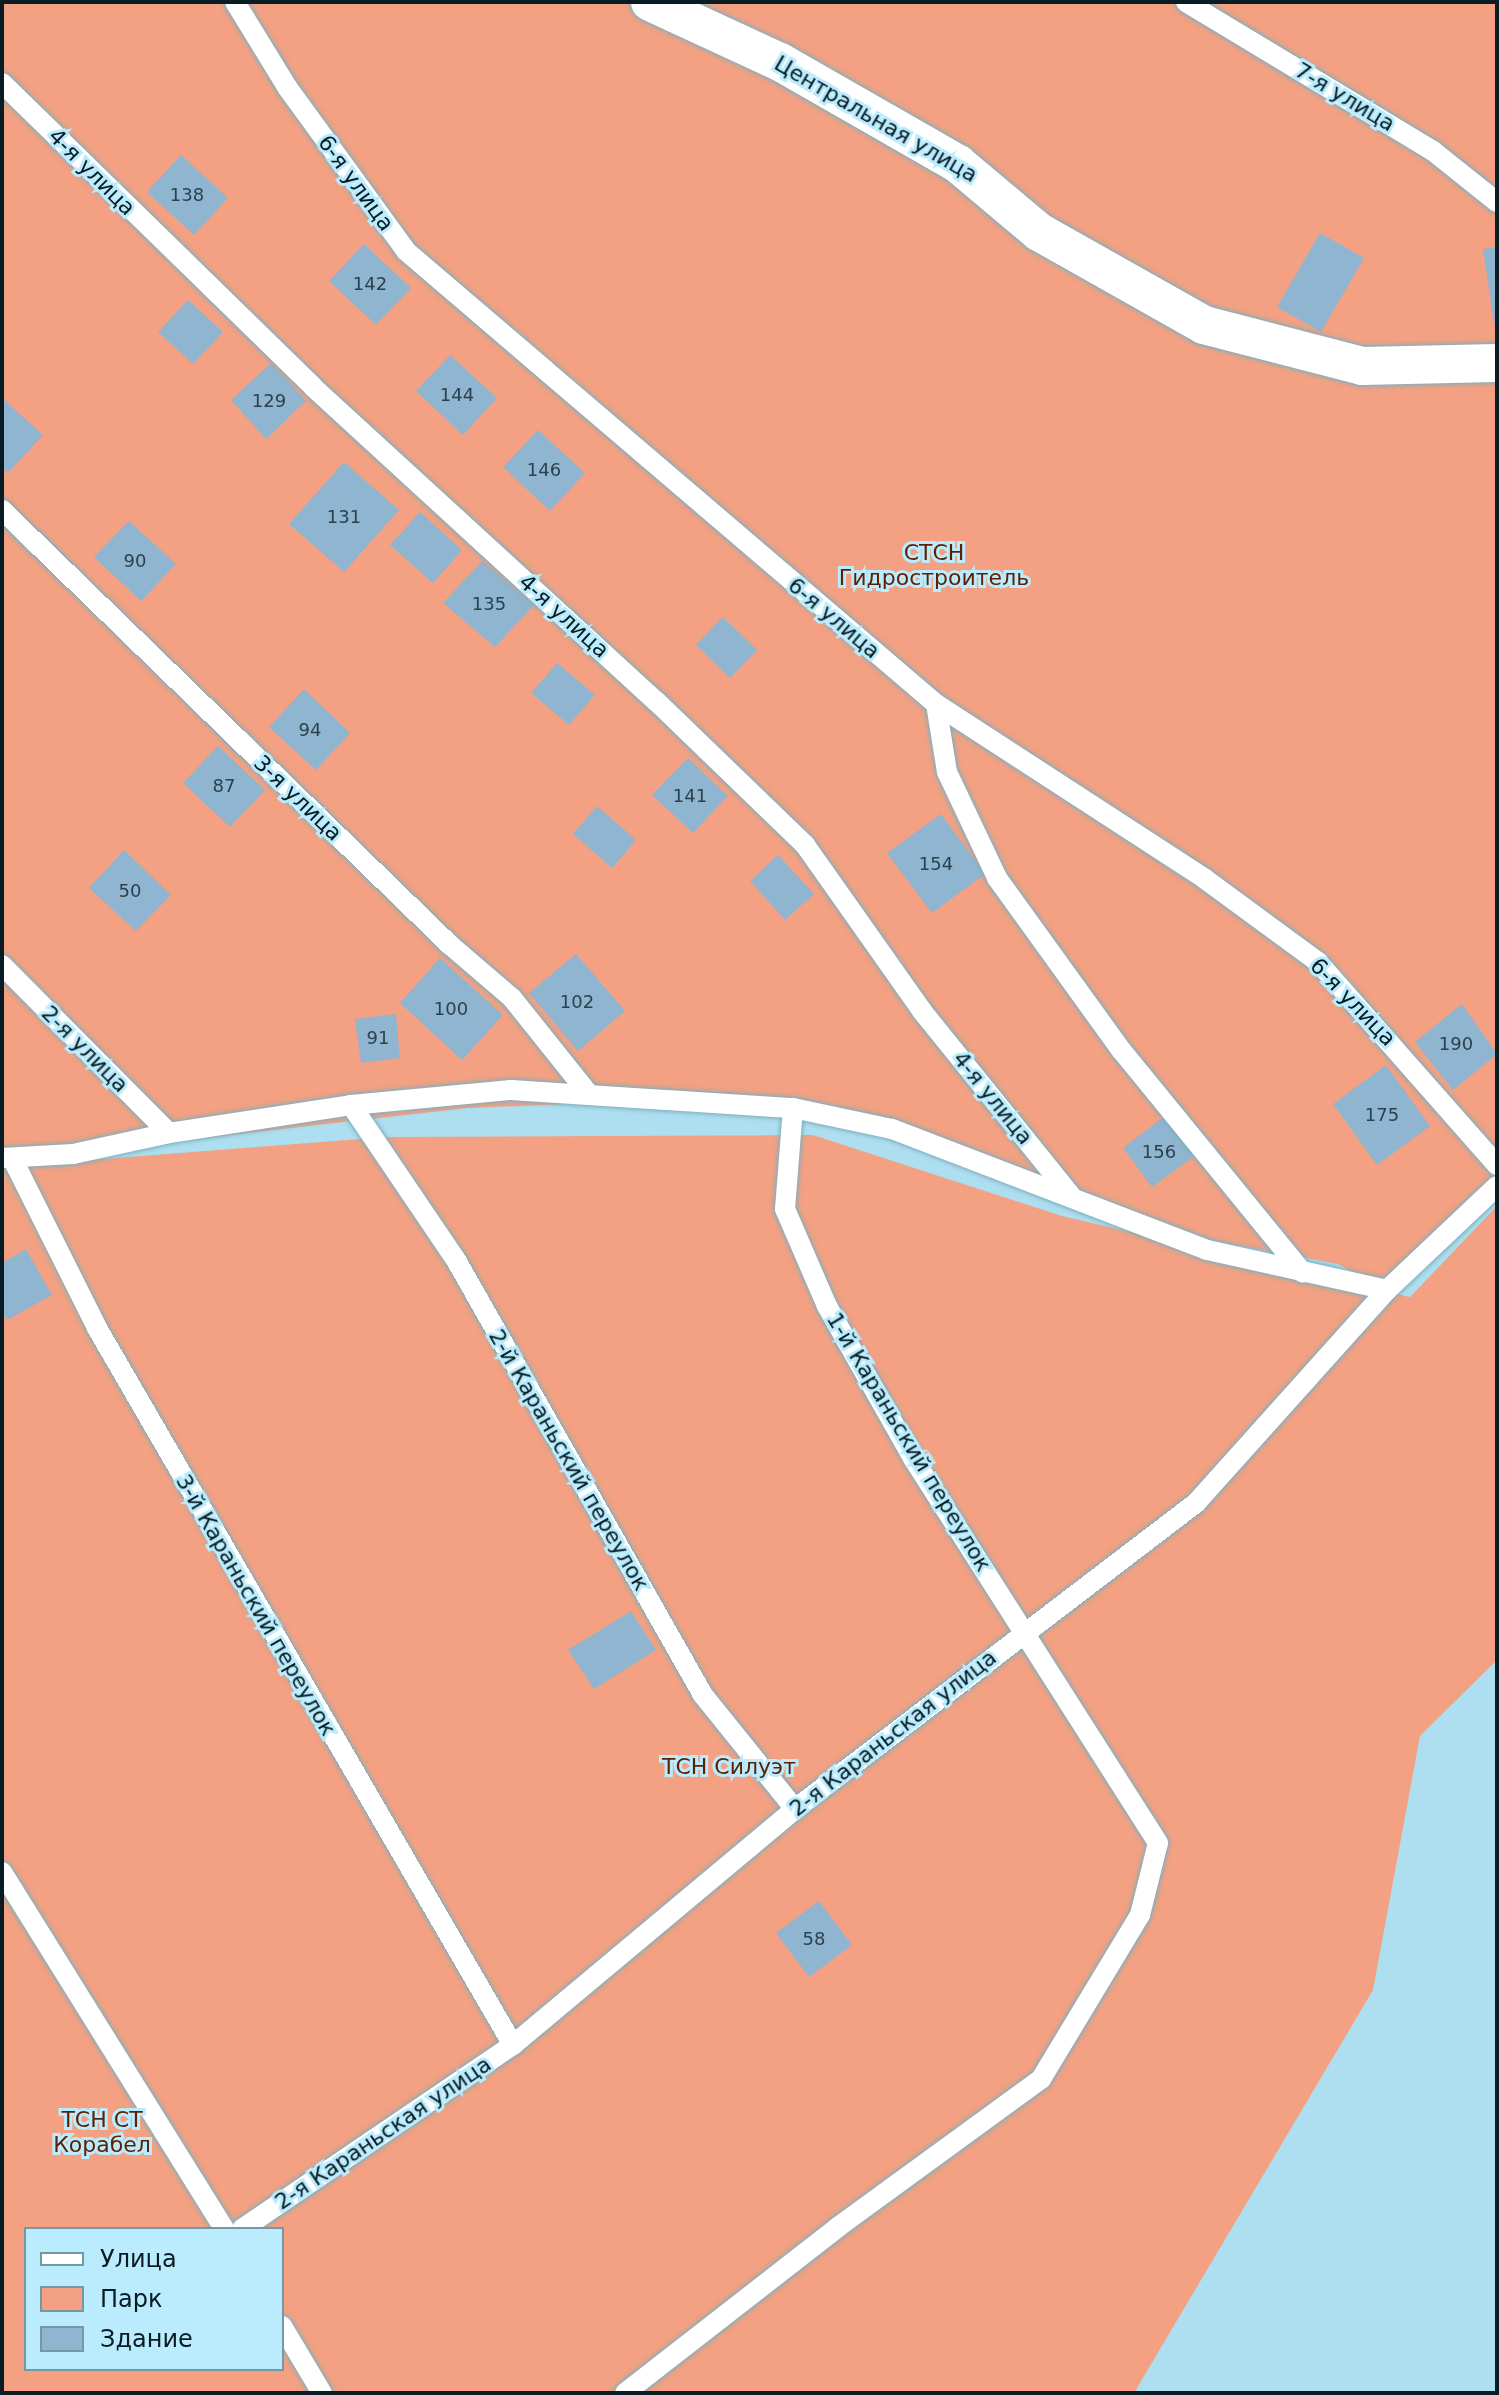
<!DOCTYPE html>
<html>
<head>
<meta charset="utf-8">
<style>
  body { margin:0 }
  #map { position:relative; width:1499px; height:2395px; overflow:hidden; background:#aedff0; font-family:"DejaVu Sans",sans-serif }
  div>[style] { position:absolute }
  .green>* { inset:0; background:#f3a182 }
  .building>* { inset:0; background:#90b5d0 }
  .roads { filter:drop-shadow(0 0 2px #7eaebe) drop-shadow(0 0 2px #7eaebe) }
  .lane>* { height:20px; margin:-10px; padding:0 10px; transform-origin:10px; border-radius:10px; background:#fff }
  .street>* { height:38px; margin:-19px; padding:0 19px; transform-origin:19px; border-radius:19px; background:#fff }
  span { translate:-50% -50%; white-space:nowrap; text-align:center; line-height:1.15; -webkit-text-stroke:6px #baecfd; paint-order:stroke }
  .number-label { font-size:18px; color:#2b424e }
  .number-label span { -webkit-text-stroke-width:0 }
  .street-label { font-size:22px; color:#091c23 }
  .park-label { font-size:22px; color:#5e1f03 }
  .frame { position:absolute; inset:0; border:4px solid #091c23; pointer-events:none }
  .legend { position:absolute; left:24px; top:2227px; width:260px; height:144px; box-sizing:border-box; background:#baecfd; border:2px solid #7399a6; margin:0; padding:10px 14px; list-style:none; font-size:24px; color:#091c23 }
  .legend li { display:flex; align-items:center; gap:16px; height:40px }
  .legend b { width:40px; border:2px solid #7399a6 }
</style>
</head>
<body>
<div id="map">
  <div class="green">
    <div style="clip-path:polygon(2px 2px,1497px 2px,1497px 1186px,1387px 1290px,1338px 1264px,1204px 1239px,793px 1108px,619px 1102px,467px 1108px,2px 1161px)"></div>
    <div style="clip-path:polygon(evenodd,813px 1135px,1062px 1216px,1410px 1297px,1497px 1206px,1497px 1660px,1420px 1736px,1373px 1990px,1134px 2393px,2px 2393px,2px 1167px,385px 1137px,813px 1135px,26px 2229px,282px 2229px,282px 2369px,26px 2369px,26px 2229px)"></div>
  </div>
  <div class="building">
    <div style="clip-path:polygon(181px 155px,228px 198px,194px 235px,147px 192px)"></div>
    <div style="clip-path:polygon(1320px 233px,1364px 258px,1321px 332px,1277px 307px)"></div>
    <div style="clip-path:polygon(364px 244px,411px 288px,376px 325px,329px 281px)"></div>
    <div style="clip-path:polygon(1497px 247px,1497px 322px,1494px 323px,1483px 249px)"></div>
    <div style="clip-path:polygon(188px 300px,223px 332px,193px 364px,158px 332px)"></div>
    <div style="clip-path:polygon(450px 355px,497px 398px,463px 435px,416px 391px)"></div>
    <div style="clip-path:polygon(271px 363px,306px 401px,266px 439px,231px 400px)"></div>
    <div style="clip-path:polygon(2px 398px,43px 435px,8px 473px,2px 467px)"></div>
    <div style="clip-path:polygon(538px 430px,585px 473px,550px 511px,503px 467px)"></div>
    <div style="clip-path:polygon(344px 462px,399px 510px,344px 572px,289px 524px)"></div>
    <div style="clip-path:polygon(420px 512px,462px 550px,433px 583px,390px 545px)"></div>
    <div style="clip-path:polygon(129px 521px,176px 564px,141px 601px,94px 557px)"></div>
    <div style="clip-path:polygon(482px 561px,534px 605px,495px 647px,443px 603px)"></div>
    <div style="clip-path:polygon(723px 617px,757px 650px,730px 678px,696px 645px)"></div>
    <div style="clip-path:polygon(557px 663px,595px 695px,569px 725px,531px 693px)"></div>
    <div style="clip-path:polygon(304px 689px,350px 733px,316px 770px,269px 727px)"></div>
    <div style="clip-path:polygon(218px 746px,265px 790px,230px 827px,183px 783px)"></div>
    <div style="clip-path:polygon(688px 758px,728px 796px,693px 833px,652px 795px)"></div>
    <div style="clip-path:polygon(597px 806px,636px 840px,612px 868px,573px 834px)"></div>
    <div style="clip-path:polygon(941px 814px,985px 874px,932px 913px,887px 853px)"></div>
    <div style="clip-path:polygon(124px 850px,171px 895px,136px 931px,89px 888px)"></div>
    <div style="clip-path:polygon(778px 855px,814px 894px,785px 920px,750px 881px)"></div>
    <div style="clip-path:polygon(576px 954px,625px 1011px,578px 1051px,529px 993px)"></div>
    <div style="clip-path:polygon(440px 958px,503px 1015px,462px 1060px,400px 1003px)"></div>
    <div style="clip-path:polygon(1462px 1004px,1497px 1054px,1453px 1090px,1415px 1042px)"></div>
    <div style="clip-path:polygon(396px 1014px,400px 1058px,361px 1063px,355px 1019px)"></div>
    <div style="clip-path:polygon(1386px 1065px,1430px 1126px,1377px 1165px,1333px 1104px)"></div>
    <div style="clip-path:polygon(1166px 1115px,1196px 1155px,1152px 1187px,1123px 1148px)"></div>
    <div style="clip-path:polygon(26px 1249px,52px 1295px,7px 1320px,2px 1311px,2px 1263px)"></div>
    <div style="clip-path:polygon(631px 1611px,656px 1650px,594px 1689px,568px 1650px)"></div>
    <div style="clip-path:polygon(819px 1901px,852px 1945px,809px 1977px,776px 1933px)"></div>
  </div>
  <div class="roads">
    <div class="lane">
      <div style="left:235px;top:2px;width:100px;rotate:58.5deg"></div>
      <div style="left:287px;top:87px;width:203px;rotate:54deg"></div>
      <div style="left:406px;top:251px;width:697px;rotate:40.52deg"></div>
      <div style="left:936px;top:704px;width:321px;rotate:33deg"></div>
      <div style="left:1205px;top:879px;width:140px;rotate:36.3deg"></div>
      <div style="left:1318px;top:962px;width:271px;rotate:48.6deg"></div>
      <div style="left:1186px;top:2px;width:288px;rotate:31.1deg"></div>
      <div style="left:1433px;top:151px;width:82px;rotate:38.6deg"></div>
      <div style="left:2px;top:83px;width:435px;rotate:44.3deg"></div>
      <div style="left:313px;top:387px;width:466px;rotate:42.5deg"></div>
      <div style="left:657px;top:702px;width:206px;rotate:44deg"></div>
      <div style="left:805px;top:845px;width:203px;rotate:54.8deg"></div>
      <div style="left:922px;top:1011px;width:239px;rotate:51.1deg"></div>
      <div style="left:2px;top:510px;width:623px;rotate:44.15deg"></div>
      <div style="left:449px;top:944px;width:83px;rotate:40.6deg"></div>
      <div style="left:512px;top:998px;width:120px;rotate:51.4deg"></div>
      <div style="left:936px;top:704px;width:69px;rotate:80.8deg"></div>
      <div style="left:947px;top:772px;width:117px;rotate:64.7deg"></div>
      <div style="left:997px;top:878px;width:213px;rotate:54.2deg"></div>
      <div style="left:1122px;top:1051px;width:286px;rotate:50.8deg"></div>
      <div style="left:2px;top:965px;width:237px;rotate:45.2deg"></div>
      <div style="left:351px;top:1105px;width:187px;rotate:55.9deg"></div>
      <div style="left:456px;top:1260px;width:500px;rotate:60.41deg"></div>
      <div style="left:703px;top:1695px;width:146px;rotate:51.1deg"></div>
      <div style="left:2px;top:1158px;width:71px;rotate:-3.2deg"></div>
      <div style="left:73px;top:1154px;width:98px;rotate:-12.3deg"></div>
      <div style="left:169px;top:1133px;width:184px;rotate:-8.7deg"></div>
      <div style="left:351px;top:1105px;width:161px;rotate:-5.4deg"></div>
      <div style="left:511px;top:1090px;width:283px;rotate:3.7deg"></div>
      <div style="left:793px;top:1108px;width:101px;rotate:12deg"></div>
      <div style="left:892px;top:1129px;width:337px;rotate:21deg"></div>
      <div style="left:1207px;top:1250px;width:184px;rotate:12.5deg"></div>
      <div style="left:12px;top:1158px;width:190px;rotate:63.4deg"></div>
      <div style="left:97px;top:1328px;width:829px;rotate:59.88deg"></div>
      <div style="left:2px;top:1872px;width:420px;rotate:58.1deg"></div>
      <div style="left:242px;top:2229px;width:328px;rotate:-34.2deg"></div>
      <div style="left:513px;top:2045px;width:368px;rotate:-39.9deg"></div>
      <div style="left:795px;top:1809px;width:504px;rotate:-37.35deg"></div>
      <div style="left:1196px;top:1503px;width:286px;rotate:-48.1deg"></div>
      <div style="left:1387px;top:1290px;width:151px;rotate:-43.4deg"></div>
      <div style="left:282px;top:2326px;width:78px;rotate:59.2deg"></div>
      <div style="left:625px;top:2393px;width:270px;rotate:-37.9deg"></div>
      <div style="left:838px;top:2227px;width:251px;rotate:-36.1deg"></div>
      <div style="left:1041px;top:2079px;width:192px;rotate:-58.9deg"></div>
      <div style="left:1140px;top:1915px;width:74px;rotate:-76deg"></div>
      <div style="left:1158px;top:1843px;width:456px;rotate:-122.5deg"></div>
      <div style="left:913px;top:1458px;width:175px;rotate:-119.5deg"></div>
      <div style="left:827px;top:1306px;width:106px;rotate:-113.4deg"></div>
      <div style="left:785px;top:1209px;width:101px;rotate:-85.5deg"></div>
    </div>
    <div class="street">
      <div style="left:650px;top:2px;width:143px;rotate:24.8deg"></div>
      <div style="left:780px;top:62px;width:205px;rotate:29.8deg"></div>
      <div style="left:958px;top:164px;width:106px;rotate:40deg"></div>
      <div style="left:1039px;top:232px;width:189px;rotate:29.4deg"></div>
      <div style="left:1204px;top:325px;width:163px;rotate:14.5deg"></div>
      <div style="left:1362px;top:366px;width:135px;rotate:-1.3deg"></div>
    </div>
  </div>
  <div class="number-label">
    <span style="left:187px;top:195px">138</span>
    <span style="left:370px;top:284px">142</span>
    <span style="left:457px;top:395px">144</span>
    <span style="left:269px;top:401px">129</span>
    <span style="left:544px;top:470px">146</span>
    <span style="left:344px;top:517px">131</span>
    <span style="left:135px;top:561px">90</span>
    <span style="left:489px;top:604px">135</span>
    <span style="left:310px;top:730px">94</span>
    <span style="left:224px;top:786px">87</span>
    <span style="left:690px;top:796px">141</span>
    <span style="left:936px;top:864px">154</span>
    <span style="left:130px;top:891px">50</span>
    <span style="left:577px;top:1002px">102</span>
    <span style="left:451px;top:1009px">100</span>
    <span style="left:378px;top:1038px">91</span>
    <span style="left:1456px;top:1044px">190</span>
    <span style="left:1382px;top:1115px">175</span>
    <span style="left:1159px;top:1152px">156</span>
    <span style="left:814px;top:1939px">58</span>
  </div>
  <div class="street-label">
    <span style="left:1345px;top:97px;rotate:31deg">7-я улица</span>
    <span style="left:876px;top:119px;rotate:30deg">Центральная улица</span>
    <span style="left:92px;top:172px;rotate:45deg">4-я улица</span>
    <span style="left:356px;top:183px;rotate:54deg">6-я улица</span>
    <span style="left:564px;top:616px;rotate:42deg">4-я улица</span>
    <span style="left:834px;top:618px;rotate:40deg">6-я улица</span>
    <span style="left:298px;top:798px;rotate:44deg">3-я улица</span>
    <span style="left:1353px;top:1002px;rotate:46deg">6-я улица</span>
    <span style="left:85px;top:1049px;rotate:45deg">2-я улица</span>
    <span style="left:993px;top:1098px;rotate:51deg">4-я улица</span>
    <span style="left:909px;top:1442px;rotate:59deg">1-й Караньский переулок</span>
    <span style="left:569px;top:1460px;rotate:60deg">2-й Караньский переулок</span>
    <span style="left:256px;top:1605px;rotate:60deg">3-й Караньский переулок</span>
    <span style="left:893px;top:1733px;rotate:-38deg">2-я Караньская улица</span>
    <span style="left:383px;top:2133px;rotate:-34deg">2-я Караньская улица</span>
  </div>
  <div class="park-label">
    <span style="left:934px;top:565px">СТСН<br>Гидростроитель</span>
    <span style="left:729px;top:1767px">ТСН Силуэт</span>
    <span style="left:102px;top:2132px">ТСН СТ<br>Корабел</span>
  </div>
  <div class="frame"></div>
  <ul class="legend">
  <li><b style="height:10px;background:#fff"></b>Улица</li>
  <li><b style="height:22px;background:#f3a182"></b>Парк</li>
  <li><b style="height:22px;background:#90b5d0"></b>Здание</li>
  </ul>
</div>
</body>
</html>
